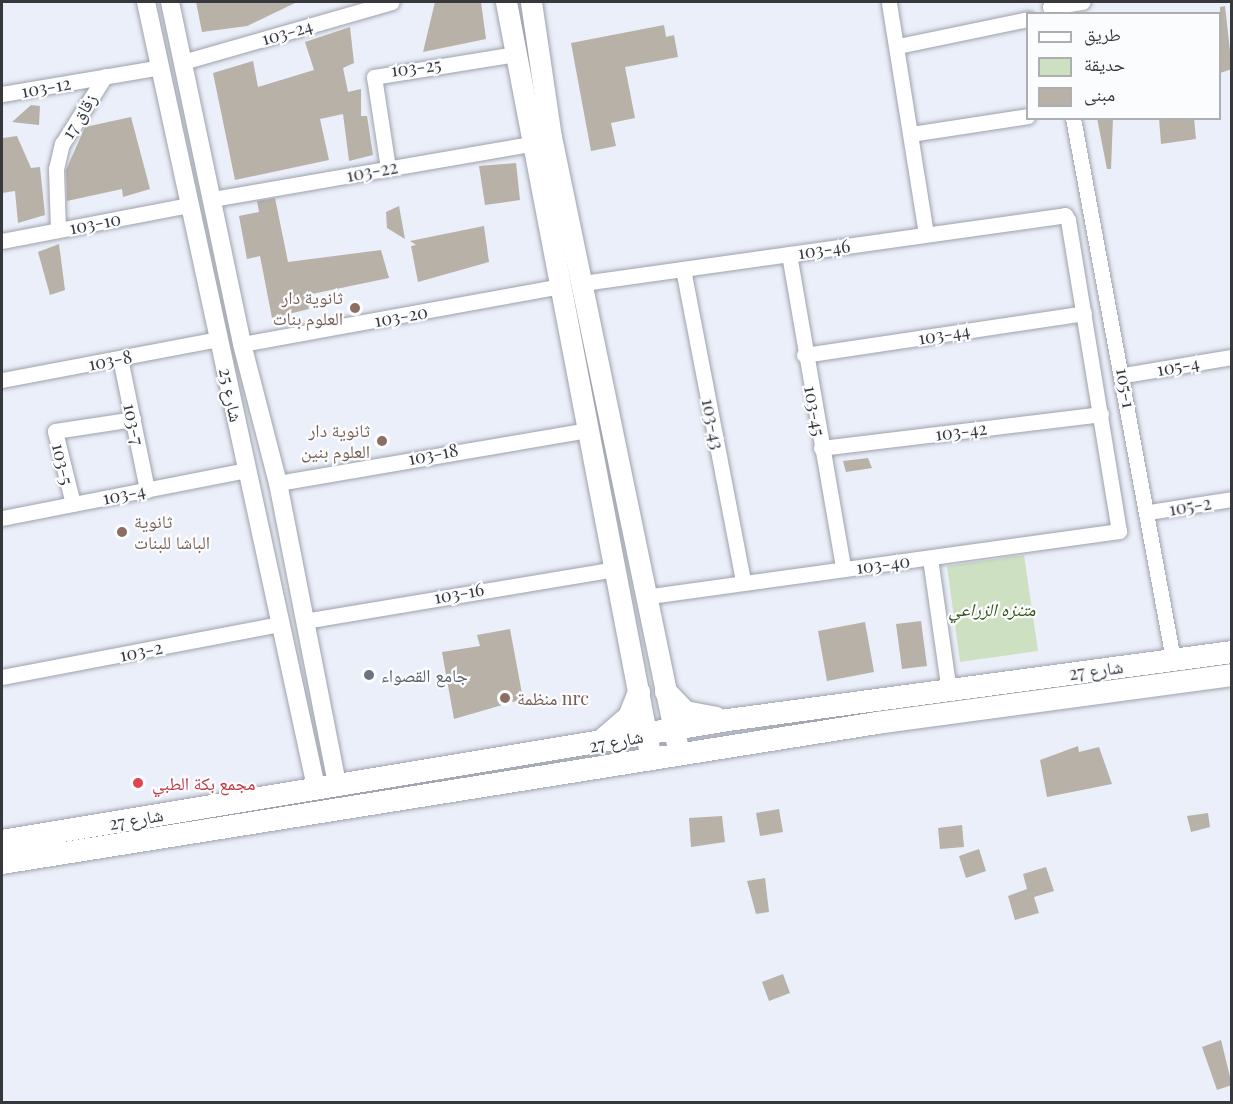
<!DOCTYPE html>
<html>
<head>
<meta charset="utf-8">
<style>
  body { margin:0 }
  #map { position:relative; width:1233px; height:1104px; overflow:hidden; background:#eaeff9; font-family:"Playfair Display","Noto Naskh Arabic",serif }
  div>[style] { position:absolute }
  .green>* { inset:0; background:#cee0c2 }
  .building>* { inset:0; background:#b8b1a8 }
  .roads { filter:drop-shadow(0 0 2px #9ea2ac) drop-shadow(0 0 2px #9ea2ac) }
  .minor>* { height:15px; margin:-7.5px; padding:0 7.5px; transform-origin:7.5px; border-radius:7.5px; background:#fff }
  .tertiary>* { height:18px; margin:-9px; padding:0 9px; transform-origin:9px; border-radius:9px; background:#fff }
  .secondary>* { height:21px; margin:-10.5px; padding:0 10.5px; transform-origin:10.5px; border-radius:10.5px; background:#fff }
  .primary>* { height:22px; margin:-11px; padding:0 11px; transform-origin:11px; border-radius:11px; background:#fff }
  .dots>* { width:16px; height:16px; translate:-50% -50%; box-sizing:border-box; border:3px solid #fbfcfe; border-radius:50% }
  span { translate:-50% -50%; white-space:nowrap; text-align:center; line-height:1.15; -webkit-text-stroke:4.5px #fbfcfe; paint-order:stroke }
  .street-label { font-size:18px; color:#36383c }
  .education-label { font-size:18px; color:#785e54 }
  .right { translate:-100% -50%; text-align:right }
  .left { translate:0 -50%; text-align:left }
  .park-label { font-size:18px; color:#365418; font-style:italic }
  .worship-label { font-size:18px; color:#5b616d }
  .health-label { font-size:18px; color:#be3a42 }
  .frame { position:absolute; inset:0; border:3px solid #36383c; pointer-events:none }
  .legend { position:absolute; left:1026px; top:12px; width:195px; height:108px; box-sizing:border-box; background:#fbfcfe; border:2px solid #acaeb0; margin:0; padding:8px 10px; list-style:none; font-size:18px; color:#36383c }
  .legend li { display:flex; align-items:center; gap:12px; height:30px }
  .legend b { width:30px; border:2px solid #acaeb0 }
</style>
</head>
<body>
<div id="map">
  <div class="green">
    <div style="clip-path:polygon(1024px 555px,1038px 651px,960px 662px,947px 566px)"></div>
  </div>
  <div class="building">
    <div style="clip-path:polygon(196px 2px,297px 2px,247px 26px,202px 32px)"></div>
    <div style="clip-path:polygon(435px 2px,481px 2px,486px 39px,423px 52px)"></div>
    <div style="clip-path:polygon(1225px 6px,1232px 69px,1220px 73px,1220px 7px)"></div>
    <div style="clip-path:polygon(664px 25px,666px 37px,674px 35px,678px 57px,625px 67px,635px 118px,611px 123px,616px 146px,591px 151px,571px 43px)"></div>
    <div style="clip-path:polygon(350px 27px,354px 63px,343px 68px,348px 92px,361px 89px,361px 116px,367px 116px,373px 155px,349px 161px,343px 114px,320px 119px,329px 160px,235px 180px,213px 73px,253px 61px,258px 87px,314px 70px,305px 42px)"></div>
    <div style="clip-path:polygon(31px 105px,40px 106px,39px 125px,12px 122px)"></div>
    <div style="clip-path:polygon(131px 117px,150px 189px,123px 197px,122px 189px,67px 201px,66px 170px,85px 127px)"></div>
    <div style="clip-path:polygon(1097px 118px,1113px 118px,1111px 169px,1107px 169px)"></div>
    <div style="clip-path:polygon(1159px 118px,1194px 118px,1196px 139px,1161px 144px)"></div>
    <div style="clip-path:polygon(17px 136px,31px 168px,40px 167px,45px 215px,18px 223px,15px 191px,2px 193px,3px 138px)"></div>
    <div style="clip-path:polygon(516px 163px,520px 200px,485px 205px,479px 166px)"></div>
    <div style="clip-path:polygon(275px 198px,288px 262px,381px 250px,389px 278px,307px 295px,309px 309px,272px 318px,260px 256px,247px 259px,239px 216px,259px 212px,257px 201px)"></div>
    <div style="clip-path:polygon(399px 206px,405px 239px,387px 228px,386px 212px)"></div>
    <div style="clip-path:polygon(484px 226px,489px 262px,418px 282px,411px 246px,416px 245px,410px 241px)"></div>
    <div style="clip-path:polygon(59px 244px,65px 290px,50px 295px,38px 252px)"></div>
    <div style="clip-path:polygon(868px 458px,872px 468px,846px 472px,843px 461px)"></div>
    <div style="clip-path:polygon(921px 621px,927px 666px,902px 669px,896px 624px)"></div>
    <div style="clip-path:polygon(865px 622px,874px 672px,827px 681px,818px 631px)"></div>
    <div style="clip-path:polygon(510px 629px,523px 699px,454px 719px,442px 652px,480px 646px,477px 635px)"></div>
    <div style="clip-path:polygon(1078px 746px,1079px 752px,1099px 747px,1112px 784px,1047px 797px,1040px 760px)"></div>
    <div style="clip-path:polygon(779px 809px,783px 832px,760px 836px,756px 813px)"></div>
    <div style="clip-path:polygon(1208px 813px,1210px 827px,1191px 832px,1187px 816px)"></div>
    <div style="clip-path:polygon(722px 816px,725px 842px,691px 847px,689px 818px)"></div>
    <div style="clip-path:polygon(962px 825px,964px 847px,940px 849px,938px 828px)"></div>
    <div style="clip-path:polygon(979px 849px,986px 871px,966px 878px,959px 856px)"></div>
    <div style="clip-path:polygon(1046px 867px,1054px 891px,1034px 897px,1039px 913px,1015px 920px,1008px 896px,1027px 889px,1023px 874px)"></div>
    <div style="clip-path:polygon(765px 878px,769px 912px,756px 914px,747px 881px)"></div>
    <div style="clip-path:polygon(783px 974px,790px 993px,769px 1001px,762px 982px)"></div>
    <div style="clip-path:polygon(1221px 1040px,1232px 1085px,1217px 1090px,1202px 1047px)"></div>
  </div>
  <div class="roads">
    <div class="minor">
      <div style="left:889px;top:3px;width:234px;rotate:80.9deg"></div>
      <div style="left:1050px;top:7px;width:33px;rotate:-9deg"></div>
      <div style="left:898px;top:46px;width:133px;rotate:-11.7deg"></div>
      <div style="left:183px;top:62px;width:217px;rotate:-16deg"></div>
      <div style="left:2px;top:94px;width:161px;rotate:-9.6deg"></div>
      <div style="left:1073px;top:118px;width:550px;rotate:79.53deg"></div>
      <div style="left:911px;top:134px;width:118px;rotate:-8.7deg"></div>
      <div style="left:388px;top:168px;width:92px;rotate:-98.7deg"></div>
      <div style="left:374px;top:77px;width:144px;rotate:-9.2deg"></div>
      <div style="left:212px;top:199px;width:325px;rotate:-9.8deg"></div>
      <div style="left:58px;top:230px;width:61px;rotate:-91.9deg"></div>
      <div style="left:56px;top:169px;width:26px;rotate:-77deg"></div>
      <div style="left:62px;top:144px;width:80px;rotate:-57.7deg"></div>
      <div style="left:2px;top:241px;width:190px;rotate:-10.9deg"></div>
      <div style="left:789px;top:254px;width:319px;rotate:80.2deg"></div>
      <div style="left:683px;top:269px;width:317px;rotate:79.1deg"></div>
      <div style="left:583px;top:283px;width:487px;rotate:-8deg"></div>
      <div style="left:1065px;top:215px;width:6px;rotate:59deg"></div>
      <div style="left:1068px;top:220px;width:315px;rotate:80.7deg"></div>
      <div style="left:1119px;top:531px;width:479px;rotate:172.1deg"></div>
      <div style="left:242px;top:344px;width:323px;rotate:-10.3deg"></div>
      <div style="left:804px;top:355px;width:283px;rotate:-8.5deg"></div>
      <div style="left:120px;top:358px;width:135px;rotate:78.4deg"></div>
      <div style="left:1124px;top:375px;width:109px;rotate:-9.5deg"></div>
      <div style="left:2px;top:380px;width:221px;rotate:-10.7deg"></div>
      <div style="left:821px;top:448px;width:282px;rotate:-6.9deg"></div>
      <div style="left:278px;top:483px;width:315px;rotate:-9.7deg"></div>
      <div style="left:73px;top:504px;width:75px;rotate:-103.9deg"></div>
      <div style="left:55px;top:431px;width:79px;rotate:-8.7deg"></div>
      <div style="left:1149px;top:512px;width:84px;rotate:-8.9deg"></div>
      <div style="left:2px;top:518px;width:250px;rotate:-11.1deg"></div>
      <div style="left:930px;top:558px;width:134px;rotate:81.9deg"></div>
      <div style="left:304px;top:621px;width:315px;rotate:-9.5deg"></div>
      <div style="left:2px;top:677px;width:284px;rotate:-10.8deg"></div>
    </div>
    <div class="tertiary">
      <div style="left:146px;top:2px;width:803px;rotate:77.78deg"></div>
      <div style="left:170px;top:2px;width:349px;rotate:78.1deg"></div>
      <div style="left:242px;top:344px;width:144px;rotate:75.5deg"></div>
      <div style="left:278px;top:483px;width:306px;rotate:78.9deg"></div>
    </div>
    <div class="secondary">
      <div style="left:506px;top:2px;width:771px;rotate:79.16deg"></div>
      <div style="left:531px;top:2px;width:136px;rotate:81.6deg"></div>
      <div style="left:551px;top:137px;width:630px;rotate:78.28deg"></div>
    </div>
    <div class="primary">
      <div style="left:666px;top:692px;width:28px;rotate:46deg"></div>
      <div style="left:685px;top:712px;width:31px;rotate:11deg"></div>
      <div style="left:601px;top:741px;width:37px;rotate:-41deg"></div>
      <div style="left:629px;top:717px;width:27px;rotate:-68deg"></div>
      <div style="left:2px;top:841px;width:736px;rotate:-9.46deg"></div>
      <div style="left:728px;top:720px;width:509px;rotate:-7.68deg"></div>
      <div style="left:2px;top:863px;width:886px;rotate:-9.09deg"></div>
      <div style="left:877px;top:723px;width:358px;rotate:-7.7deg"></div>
    </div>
  </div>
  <div class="dots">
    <div style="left:355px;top:308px;background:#8d6e63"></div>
    <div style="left:382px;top:441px;background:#8d6e63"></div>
    <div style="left:122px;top:532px;background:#8d6e63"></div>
    <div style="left:369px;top:675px;background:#6b7280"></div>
    <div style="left:505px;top:698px;background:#8d6e63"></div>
    <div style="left:138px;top:783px;background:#e0444e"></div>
  </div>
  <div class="street-label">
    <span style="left:287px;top:32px;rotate:-16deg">103-24</span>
    <span style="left:416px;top:67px;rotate:-7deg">103-25</span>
    <span style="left:46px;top:87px;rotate:-10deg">103-12</span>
    <span style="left:79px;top:116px;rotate:-58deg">زقاق 17</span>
    <span style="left:372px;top:171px;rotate:-10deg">103-22</span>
    <span style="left:95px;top:223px;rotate:-11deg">103-10</span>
    <span style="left:824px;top:249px;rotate:-8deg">103-46</span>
    <span style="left:401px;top:316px;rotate:-10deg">103-20</span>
    <span style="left:944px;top:334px;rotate:-9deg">103-44</span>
    <span style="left:110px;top:360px;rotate:-11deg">103-8</span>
    <span style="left:1178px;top:366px;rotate:-10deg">105-4</span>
    <span style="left:1126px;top:388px;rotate:80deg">105-1</span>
    <span style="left:231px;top:395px;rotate:78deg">شارع 25</span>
    <span style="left:815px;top:411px;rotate:80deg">103-45</span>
    <span style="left:134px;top:424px;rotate:78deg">103-7</span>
    <span style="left:713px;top:424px;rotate:79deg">103-43</span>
    <span style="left:961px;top:431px;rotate:-7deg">103-42</span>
    <span style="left:433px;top:454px;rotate:-11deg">103-18</span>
    <span style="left:63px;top:464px;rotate:77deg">103-5</span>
    <span style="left:124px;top:494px;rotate:-11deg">103-4</span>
    <span style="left:1190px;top:506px;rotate:-9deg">105-2</span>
    <span style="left:883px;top:564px;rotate:-7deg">103-40</span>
    <span style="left:459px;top:593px;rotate:-10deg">103-16</span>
    <span style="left:141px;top:651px;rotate:-11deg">103-2</span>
    <span style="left:1096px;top:670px;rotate:-8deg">شارع 27</span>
    <span style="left:616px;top:741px;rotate:-11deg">شارع 27</span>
    <span style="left:136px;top:819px;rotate:-10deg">شارع 27</span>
  </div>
  <div class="education-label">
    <span class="right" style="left:343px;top:308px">ثانوية دار<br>العلوم بنات</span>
    <span class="right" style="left:370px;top:441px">ثانوية دار<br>العلوم بنين</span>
    <span class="left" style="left:134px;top:532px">ثانوية<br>الباشا للبنات</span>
    <span class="left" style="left:517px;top:698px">منظمة nrc</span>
  </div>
  <div class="park-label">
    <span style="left:992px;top:609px">متنزه الزراعي</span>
  </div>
  <div class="worship-label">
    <span class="left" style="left:381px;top:675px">جامع القصواء</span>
  </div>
  <div class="health-label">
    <span class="left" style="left:152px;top:783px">مجمع بكة الطبي</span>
  </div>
  <div class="frame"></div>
  <ul class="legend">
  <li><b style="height:8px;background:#fff"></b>طريق</li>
  <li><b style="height:16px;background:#cee0c2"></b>حديقة</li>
  <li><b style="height:16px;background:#b8b1a8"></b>مبنى</li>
  </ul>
</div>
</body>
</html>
